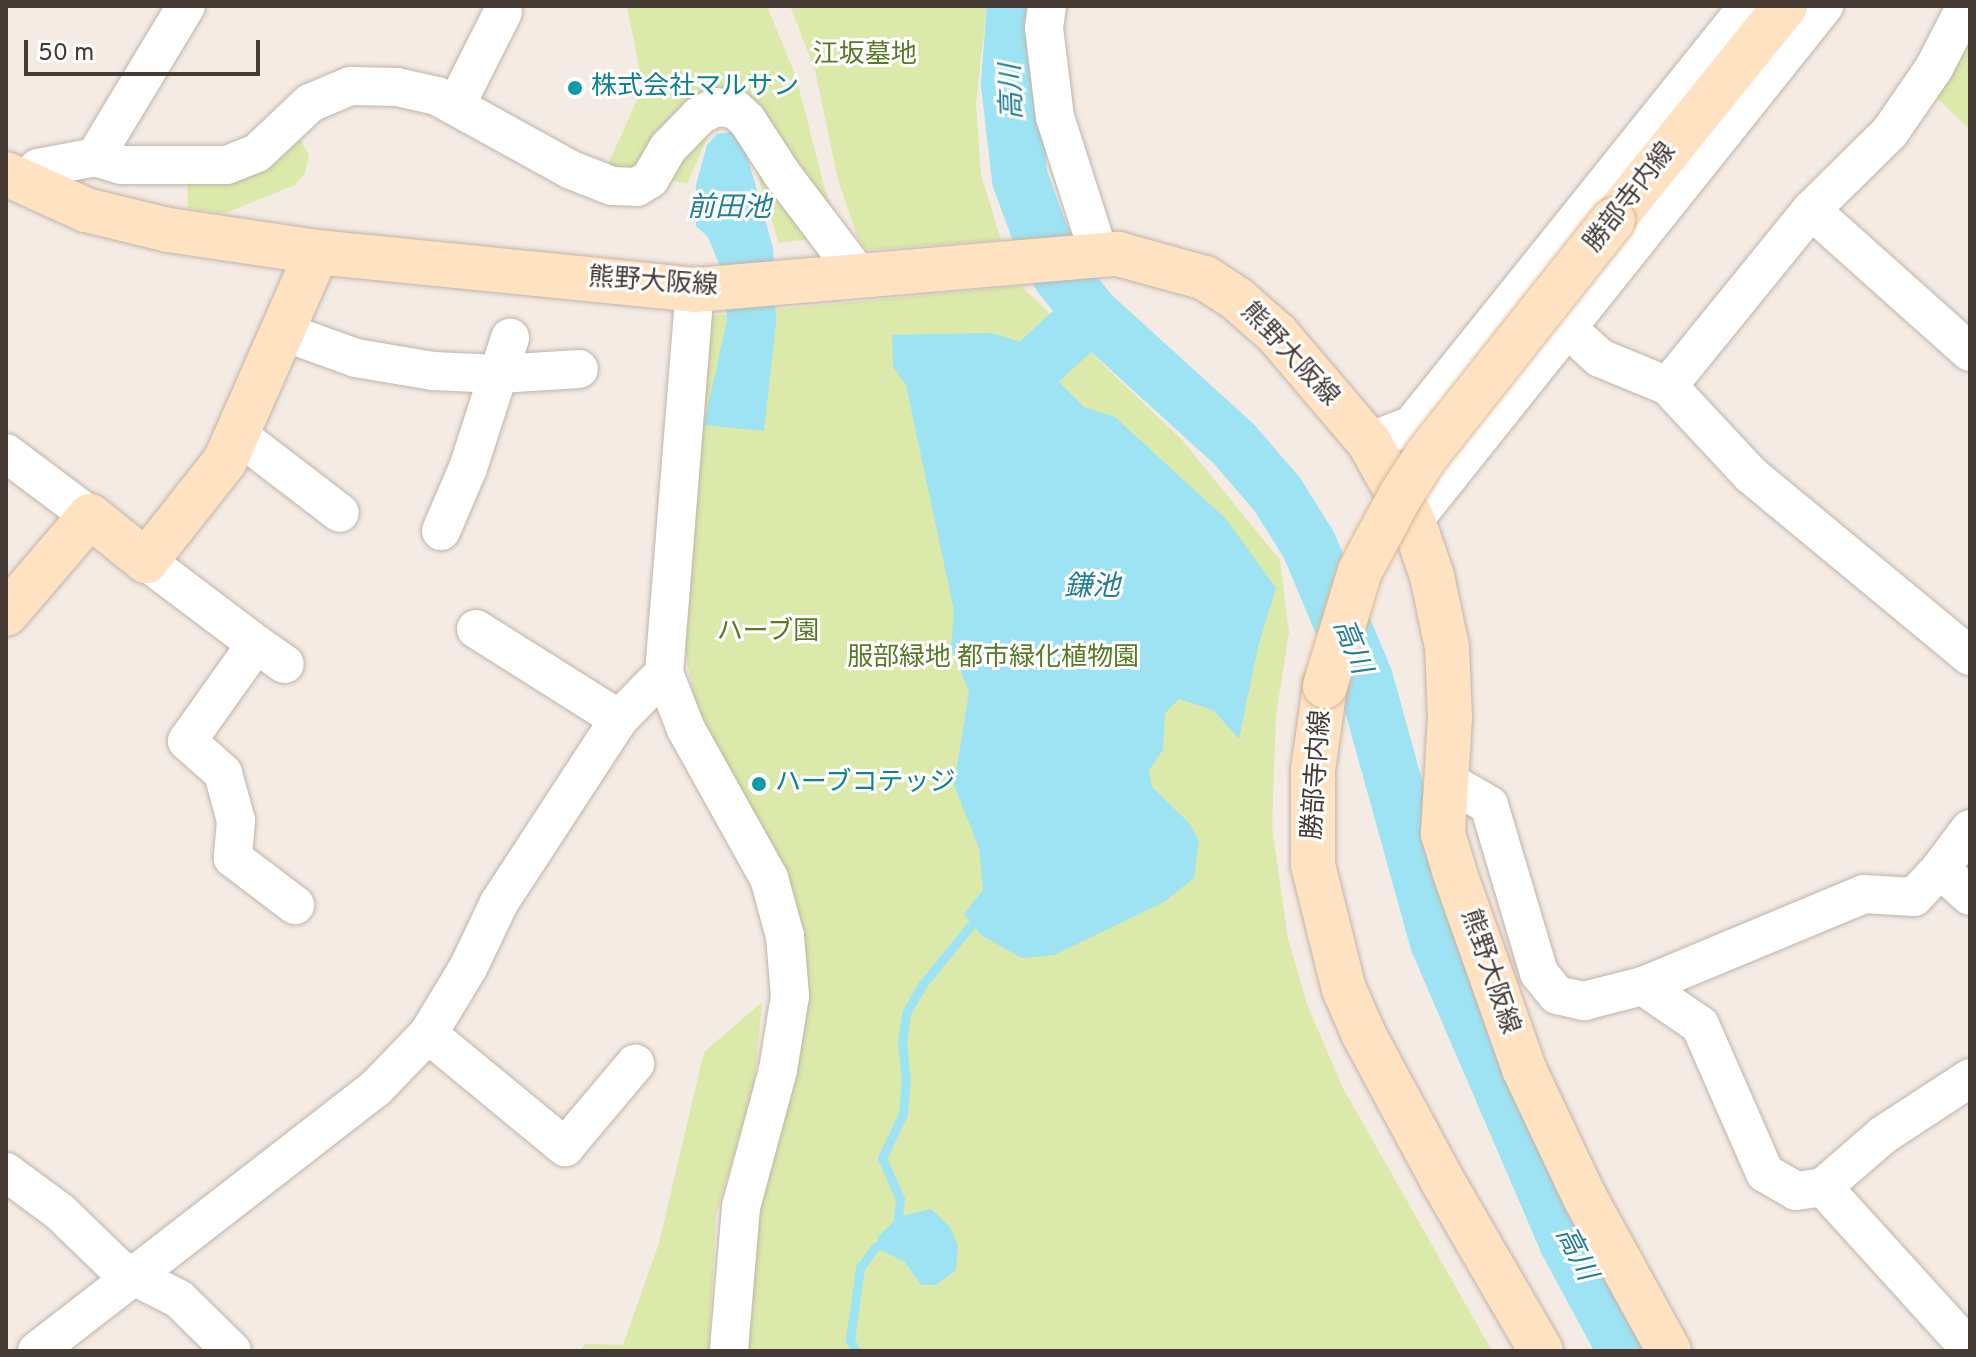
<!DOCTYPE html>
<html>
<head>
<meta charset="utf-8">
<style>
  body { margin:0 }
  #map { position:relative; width:1976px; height:1357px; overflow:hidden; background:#f3ebe4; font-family:Overpass,"Noto Sans JP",sans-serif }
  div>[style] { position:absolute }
  .green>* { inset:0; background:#dbe9aa }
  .water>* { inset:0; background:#9de3f3 }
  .stream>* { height:9px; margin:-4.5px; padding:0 4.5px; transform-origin:4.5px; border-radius:4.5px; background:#9de3f3 }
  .river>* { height:56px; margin:-28px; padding:0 28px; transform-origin:28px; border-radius:28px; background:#9de3f3 }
  .roads { filter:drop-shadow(0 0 2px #c2b3a9) drop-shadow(0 0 2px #c2b3a9) }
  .street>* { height:38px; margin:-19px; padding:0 19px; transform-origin:19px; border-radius:19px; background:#fff }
  .secondary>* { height:44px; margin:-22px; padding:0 22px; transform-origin:22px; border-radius:22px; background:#ffe2c2 }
  .bridges { filter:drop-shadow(0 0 2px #d9b693) drop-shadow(0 0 2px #d9b693) }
  .secondary-bridge>* { height:44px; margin:-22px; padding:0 22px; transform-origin:22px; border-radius:22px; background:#ffe2c2 }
  .dots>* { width:22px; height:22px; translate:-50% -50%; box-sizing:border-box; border:4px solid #fff; border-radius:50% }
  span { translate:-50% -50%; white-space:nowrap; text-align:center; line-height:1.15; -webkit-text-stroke:6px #fff; paint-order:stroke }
  .park-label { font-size:26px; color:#587925 }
  .culture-label { font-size:26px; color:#0d838f }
  .left { translate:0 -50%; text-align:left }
  .street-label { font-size:26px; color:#453a34 }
  .water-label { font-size:28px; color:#237f94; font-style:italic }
  .frame { position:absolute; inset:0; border:8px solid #453a34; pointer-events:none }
  .scale { position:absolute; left:24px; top:40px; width:236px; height:36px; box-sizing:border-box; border:4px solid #453a34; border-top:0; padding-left:10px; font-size:24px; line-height:28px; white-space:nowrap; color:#453a34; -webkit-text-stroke:6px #fff; paint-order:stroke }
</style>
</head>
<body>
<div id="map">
  <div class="green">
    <div style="clip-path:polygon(627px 6px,767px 6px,796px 77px,824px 186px,841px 235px,779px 243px,746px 139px,726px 125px,710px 131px,687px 184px,608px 164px,643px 87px)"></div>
    <div style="clip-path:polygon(790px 6px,987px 6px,976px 103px,981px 175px,1001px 240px,866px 250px,857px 236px,838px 180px,815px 70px)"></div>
    <div style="clip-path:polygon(1970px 28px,1970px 130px,1931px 92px)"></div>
    <div style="clip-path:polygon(297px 133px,309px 155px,305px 173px,295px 185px,223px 214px,188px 208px,187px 178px)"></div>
    <div style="clip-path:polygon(1021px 286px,1182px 440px,1280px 560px,1289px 632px,1276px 715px,1272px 827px,1288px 939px,1308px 1007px,1343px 1088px,1492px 1351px,739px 1351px,757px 1201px,805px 999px,697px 715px,683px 637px,708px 316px)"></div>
    <div style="clip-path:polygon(762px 1002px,754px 1088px,716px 1215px,709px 1351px,579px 1351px,586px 1344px,623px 1345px,659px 1243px,704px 1052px)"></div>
  </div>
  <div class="water">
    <div style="clip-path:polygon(732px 132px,743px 141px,773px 248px,776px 323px,764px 431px,704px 425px,727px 320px,725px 278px,708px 237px,696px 226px,696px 185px,707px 145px,717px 134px)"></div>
    <div style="clip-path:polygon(991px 333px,1018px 341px,1084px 407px,1115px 417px,1226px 519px,1276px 588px,1258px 647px,1239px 739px,1213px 710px,1179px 699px,1165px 713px,1163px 750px,1149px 770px,1152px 787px,1190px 824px,1199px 841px,1194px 878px,1164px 902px,1054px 955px,1022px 958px,981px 935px,964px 914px,983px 890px,979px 848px,954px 785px,969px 692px,951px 647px,954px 611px,906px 385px,893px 367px,892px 335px)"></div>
    <div style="clip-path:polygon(931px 1209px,950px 1227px,958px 1246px,956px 1270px,936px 1285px,921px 1285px,905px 1262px,875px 1247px,879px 1236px,898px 1217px)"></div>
  </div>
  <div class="stream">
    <div style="left:898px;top:1217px;width:18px;rotate:-84deg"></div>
    <div style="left:900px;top:1199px;width:45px;rotate:-113.7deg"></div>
    <div style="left:882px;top:1158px;width:49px;rotate:-64.5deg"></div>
    <div style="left:903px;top:1114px;width:34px;rotate:-85deg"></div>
    <div style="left:906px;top:1080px;width:37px;rotate:-96deg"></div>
    <div style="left:902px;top:1043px;width:30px;rotate:-82deg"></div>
    <div style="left:906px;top:1013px;width:32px;rotate:-60deg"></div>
    <div style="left:922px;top:985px;width:79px;rotate:-50.7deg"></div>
    <div style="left:856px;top:1351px;width:13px;rotate:-119deg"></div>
    <div style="left:850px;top:1340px;width:73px;rotate:-82.1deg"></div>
    <div style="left:860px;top:1268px;width:26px;rotate:-54deg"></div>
  </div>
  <div class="river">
    <div style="left:1015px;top:6px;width:78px;rotate:94.4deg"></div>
    <div style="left:1009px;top:84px;width:96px;rotate:83.4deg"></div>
    <div style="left:1020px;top:179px;width:61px;rotate:69.8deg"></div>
    <div style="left:1041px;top:236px;width:45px;rotate:63.4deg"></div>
    <div style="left:1061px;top:276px;width:48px;rotate:51.7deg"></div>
    <div style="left:1091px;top:314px;width:192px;rotate:42.3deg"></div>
    <div style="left:1233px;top:443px;width:67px;rotate:49.2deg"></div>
    <div style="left:1277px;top:494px;width:60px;rotate:57.9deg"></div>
    <div style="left:1309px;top:545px;width:145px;rotate:67.3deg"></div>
    <div style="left:1365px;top:679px;width:273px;rotate:74.5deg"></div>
    <div style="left:1438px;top:942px;width:327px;rotate:66.7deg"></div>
    <div style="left:1567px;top:1242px;width:124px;rotate:61.6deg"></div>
    <div style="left:1040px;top:361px;width:69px;rotate:-42.7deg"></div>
  </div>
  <div class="roads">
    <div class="street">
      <div style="left:1047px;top:6px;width:22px;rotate:98deg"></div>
      <div style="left:1044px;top:28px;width:90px;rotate:83deg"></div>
      <div style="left:1055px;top:117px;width:144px;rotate:72.2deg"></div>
      <div style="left:456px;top:105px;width:104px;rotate:-63.2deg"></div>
      <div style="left:95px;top:157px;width:176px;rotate:-58.9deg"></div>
      <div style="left:24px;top:184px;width:21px;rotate:-49deg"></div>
      <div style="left:38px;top:168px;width:58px;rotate:-10.9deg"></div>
      <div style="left:95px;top:157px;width:27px;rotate:17deg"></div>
      <div style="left:121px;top:165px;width:106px"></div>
      <div style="left:227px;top:165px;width:32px;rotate:-22deg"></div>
      <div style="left:257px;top:153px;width:73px;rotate:-43.3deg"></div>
      <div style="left:310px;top:103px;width:43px;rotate:-23deg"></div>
      <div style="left:350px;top:86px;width:47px;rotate:1.2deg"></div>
      <div style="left:397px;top:87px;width:41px;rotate:12.7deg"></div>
      <div style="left:437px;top:96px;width:153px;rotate:28.9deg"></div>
      <div style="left:571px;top:170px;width:44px;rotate:21.3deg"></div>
      <div style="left:612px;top:186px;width:25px;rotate:2deg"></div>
      <div style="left:637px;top:187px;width:15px;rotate:-32deg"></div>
      <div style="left:650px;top:179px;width:36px;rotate:-60deg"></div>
      <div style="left:668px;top:148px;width:45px;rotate:-45.9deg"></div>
      <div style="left:699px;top:116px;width:18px;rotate:-29deg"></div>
      <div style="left:715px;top:107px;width:20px;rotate:6deg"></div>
      <div style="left:735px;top:109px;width:16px;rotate:43deg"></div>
      <div style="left:747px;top:120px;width:64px;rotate:57.1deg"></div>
      <div style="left:782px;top:174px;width:129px;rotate:52.9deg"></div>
      <div style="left:1811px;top:210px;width:213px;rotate:41.8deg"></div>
      <div style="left:1568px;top:329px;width:43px;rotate:42.2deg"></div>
      <div style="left:1600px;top:358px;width:74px;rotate:22.4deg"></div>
      <div style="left:1668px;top:386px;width:122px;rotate:47deg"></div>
      <div style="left:1751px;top:475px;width:284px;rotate:39.6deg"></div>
      <div style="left:284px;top:332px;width:77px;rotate:19.9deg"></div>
      <div style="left:356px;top:358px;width:78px;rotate:9.6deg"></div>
      <div style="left:433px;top:371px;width:66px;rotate:2.6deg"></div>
      <div style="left:499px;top:374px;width:80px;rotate:-3.6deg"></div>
      <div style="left:1668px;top:386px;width:227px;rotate:-50.9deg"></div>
      <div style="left:1811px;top:210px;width:111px;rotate:-44.6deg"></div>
      <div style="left:1890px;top:132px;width:78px;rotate:-55.5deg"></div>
      <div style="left:1934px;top:68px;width:70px;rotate:-62.7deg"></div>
      <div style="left:238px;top:435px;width:128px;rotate:37.4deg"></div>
      <div style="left:1369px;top:442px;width:46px;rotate:-21.6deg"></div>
      <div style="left:1412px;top:425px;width:537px;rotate:-51.27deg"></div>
      <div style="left:6px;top:453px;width:105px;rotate:36.9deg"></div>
      <div style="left:1413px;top:521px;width:659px;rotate:-51.41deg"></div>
      <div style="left:441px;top:531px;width:69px;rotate:-66.8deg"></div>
      <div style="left:468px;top:468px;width:137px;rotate:-72.1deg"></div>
      <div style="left:146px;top:561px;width:138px;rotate:37deg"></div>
      <div style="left:256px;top:644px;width:119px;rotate:125.4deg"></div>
      <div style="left:187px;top:741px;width:48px;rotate:41.6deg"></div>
      <div style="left:223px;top:773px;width:50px;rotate:74.8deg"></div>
      <div style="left:236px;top:821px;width:37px;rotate:95deg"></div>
      <div style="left:233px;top:858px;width:78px;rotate:37.2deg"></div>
      <div style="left:476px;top:629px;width:169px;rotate:32.2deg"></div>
      <div style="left:256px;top:644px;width:35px;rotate:35deg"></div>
      <div style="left:664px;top:673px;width:60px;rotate:68.6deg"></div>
      <div style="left:686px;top:729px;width:171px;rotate:60.9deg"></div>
      <div style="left:769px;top:878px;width:60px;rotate:74.6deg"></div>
      <div style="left:785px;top:936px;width:60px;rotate:85.2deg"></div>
      <div style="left:790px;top:996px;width:75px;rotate:99.2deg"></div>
      <div style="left:778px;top:1070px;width:142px;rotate:105.1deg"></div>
      <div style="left:741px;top:1207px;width:144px;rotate:94.8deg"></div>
      <div style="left:1444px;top:779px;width:52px;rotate:30deg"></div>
      <div style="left:1489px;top:805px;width:175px;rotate:73.4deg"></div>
      <div style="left:1539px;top:973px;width:28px;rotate:51deg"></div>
      <div style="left:1557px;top:995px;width:28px;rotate:13deg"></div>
      <div style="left:1584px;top:1001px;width:61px;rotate:-14.3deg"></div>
      <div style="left:1643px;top:986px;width:69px;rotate:34.4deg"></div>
      <div style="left:1700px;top:1025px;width:162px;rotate:66.3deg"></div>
      <div style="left:1765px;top:1173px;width:36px;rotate:30deg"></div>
      <div style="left:1796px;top:1191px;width:27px;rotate:-8deg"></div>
      <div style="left:1823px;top:1187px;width:79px;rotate:-40.9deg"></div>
      <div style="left:1883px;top:1135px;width:104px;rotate:-33.2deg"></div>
      <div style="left:1970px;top:829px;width:50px;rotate:126.9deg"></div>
      <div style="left:1940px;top:869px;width:40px;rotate:42deg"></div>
      <div style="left:1643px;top:986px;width:239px;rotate:-22.6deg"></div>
      <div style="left:1864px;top:894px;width:50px;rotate:3.4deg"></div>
      <div style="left:1914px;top:897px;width:38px;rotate:-47deg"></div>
      <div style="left:428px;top:1034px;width:178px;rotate:39.5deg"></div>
      <div style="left:565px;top:1147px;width:109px;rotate:-49.9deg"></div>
      <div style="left:6px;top:1172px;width:67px;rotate:36.5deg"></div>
      <div style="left:60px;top:1212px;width:81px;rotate:44deg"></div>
      <div style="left:118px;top:1268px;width:68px;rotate:26.9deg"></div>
      <div style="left:179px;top:1299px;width:74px;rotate:44.5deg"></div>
      <div style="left:1823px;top:1187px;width:219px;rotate:47.8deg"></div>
      <div style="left:37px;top:1351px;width:429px;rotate:-37.8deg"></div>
      <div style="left:376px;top:1088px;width:75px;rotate:-46.1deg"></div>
      <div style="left:428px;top:1034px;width:77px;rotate:-58.8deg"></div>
      <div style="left:468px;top:968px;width:72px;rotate:-64.5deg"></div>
      <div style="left:499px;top:903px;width:220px;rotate:-56.9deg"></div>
      <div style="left:619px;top:719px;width:64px;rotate:-45.6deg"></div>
      <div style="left:664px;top:673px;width:384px;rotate:-85.4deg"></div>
    </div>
    <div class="secondary">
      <div style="left:6px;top:174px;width:88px;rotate:24.2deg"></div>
      <div style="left:86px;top:210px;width:84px;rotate:13.7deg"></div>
      <div style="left:168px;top:230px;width:151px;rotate:8.4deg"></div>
      <div style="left:317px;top:252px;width:380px;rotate:5.7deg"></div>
      <div style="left:695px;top:290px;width:425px;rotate:-4.9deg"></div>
      <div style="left:1118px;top:254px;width:90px;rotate:15.4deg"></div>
      <div style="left:1205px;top:278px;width:37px;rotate:33deg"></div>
      <div style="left:1236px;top:298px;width:55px;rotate:41.3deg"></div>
      <div style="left:1277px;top:334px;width:142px;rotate:49.6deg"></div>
      <div style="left:1369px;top:442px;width:90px;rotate:60.9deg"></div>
      <div style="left:1413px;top:521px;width:58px;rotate:70.9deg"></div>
      <div style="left:1432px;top:576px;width:73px;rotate:78.1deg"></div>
      <div style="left:1447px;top:647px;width:71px;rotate:87.6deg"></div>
      <div style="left:1450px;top:718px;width:116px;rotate:93.5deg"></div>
      <div style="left:1443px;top:834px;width:39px;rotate:73deg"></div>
      <div style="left:1454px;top:871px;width:210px;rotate:70.5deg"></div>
      <div style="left:1524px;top:1069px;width:143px;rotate:64.7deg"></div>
      <div style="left:1585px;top:1198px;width:175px;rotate:61.2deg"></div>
      <div style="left:1613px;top:220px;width:275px;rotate:-51.2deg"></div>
      <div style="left:6px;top:614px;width:129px;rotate:-49.4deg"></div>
      <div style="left:90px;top:516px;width:72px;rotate:38.8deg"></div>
      <div style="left:146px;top:561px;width:127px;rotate:-51.7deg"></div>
      <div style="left:225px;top:461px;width:228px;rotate:-66.2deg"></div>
      <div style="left:1325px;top:686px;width:85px;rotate:98.1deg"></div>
      <div style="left:1313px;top:770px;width:95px;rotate:90deg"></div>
      <div style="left:1313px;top:865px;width:128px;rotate:76deg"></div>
      <div style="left:1344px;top:989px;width:50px;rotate:66.5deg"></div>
      <div style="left:1364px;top:1035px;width:165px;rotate:61.7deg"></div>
      <div style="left:1442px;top:1180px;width:198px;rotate:59.9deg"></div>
    </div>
  </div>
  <div class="bridges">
    <div class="secondary-bridge">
      <div style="left:1325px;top:686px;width:120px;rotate:-73.1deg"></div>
      <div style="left:1360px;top:571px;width:86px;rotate:-61.7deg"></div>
      <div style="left:1401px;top:495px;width:46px;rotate:-57.3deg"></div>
      <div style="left:1426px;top:456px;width:301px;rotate:-51.6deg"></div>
    </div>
  </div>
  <div class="dots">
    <div style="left:575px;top:88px;background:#0f9aa8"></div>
    <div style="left:759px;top:784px;background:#0f9aa8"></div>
  </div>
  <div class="park-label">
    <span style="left:865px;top:56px">江坂墓地</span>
    <span style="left:768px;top:633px">ハーブ園</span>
    <span style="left:993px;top:659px">服部緑地 都市緑化植物園</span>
  </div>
  <div class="culture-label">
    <span class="left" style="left:591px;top:88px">株式会社マルサン</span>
    <span class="left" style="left:775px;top:784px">ハーブコテッジ</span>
  </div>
  <div class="street-label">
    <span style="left:1631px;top:198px;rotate:-52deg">勝部寺内線</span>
    <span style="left:653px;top:283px;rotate:4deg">熊野大阪線</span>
    <span style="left:1289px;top:355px;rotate:47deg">熊野大阪線</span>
    <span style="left:1318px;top:775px;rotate:-86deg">勝部寺内線</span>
    <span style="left:1489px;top:972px;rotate:71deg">熊野大阪線</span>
  </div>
  <div class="water-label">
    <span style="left:1013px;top:92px;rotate:-92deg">高川</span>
    <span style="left:729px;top:209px">前田池</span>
    <span style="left:1092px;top:588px">鎌池</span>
    <span style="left:1351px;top:647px;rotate:68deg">高川</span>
    <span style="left:1575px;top:1254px;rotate:63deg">高川</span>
  </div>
  <div class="frame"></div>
  <div class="scale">50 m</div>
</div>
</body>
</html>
